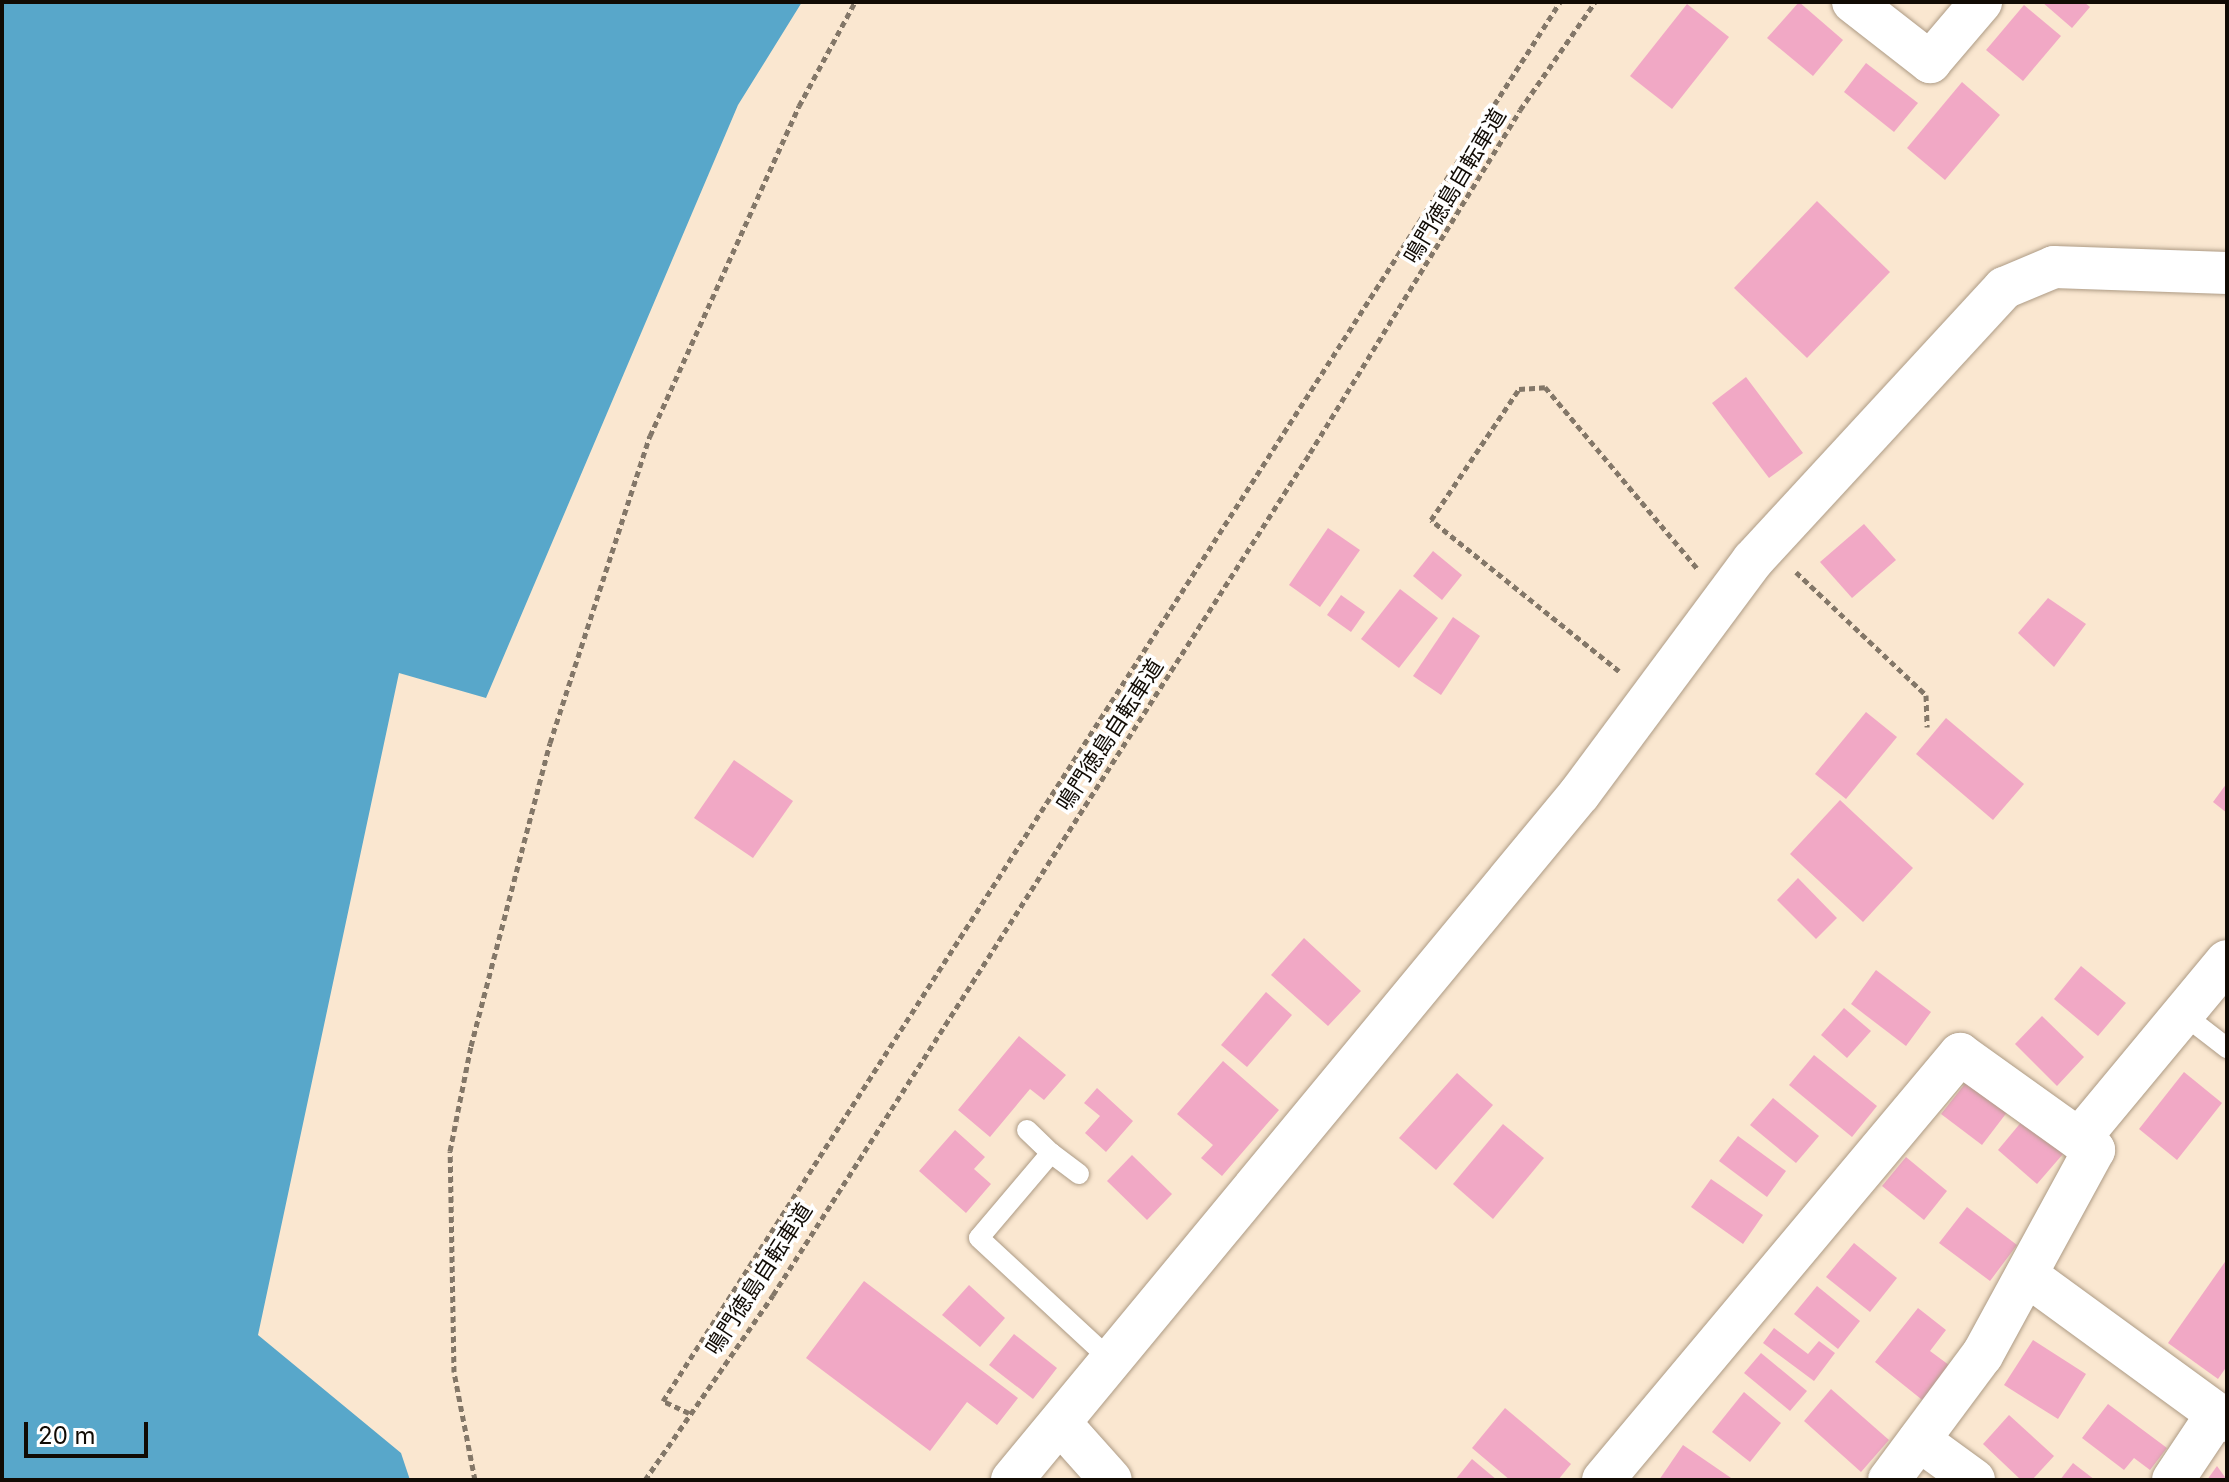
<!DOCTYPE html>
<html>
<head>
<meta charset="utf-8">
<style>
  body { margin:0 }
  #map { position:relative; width:2229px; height:1482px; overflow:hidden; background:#fae7d0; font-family:Inter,"Noto Sans JP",sans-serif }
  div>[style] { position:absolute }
  .water>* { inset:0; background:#58a7ca }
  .building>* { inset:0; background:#f1a8c5 }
  .path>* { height:5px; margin-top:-2.5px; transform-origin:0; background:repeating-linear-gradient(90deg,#837768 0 6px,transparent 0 10px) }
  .roads { filter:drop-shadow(0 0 2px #ad9b85) drop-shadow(0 0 2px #ad9b85) }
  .lane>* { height:20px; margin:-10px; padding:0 10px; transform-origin:10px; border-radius:10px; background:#fff }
  .street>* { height:42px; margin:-21px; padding:0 21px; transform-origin:21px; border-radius:21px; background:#fff }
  span { translate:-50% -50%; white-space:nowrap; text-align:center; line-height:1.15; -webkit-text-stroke:7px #fff; paint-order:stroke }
  .street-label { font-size:22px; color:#110b04 }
  .frame { position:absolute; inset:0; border:4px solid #110b04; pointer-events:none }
  .scale { position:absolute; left:24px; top:1422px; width:124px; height:36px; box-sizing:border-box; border:4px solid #110b04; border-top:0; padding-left:10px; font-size:24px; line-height:28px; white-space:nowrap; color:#110b04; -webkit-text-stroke:6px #fff; paint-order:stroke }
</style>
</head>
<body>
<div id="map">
  <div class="water">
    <div style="clip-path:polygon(2px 2px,802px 2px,738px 105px,486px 698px,399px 673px,258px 1335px,401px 1453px,410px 1480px,2px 1480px)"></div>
  </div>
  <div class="building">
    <div style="clip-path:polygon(1799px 2px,1843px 40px,1813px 76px,1767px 38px)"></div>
    <div style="clip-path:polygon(2042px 2px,2084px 2px,2090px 7px,2072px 28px)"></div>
    <div style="clip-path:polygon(1687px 4px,1729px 37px,1672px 109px,1630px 76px)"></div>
    <div style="clip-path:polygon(2024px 5px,2061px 36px,2023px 81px,1986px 50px)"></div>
    <div style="clip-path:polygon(1866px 63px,1918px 103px,1894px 132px,1844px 92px)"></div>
    <div style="clip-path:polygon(1962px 82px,2000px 115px,1945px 180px,1907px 148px)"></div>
    <div style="clip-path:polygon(1817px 201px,1890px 272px,1807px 358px,1734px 288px)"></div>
    <div style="clip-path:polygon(1746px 377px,1803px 453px,1769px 478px,1712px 403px)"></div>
    <div style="clip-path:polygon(1864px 524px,1896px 560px,1852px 598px,1820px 562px)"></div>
    <div style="clip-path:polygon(1328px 528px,1360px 550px,1320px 607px,1289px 585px)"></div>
    <div style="clip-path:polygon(1433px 551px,1462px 575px,1442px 600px,1413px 576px)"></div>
    <div style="clip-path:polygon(1400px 589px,1438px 618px,1399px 668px,1361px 639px)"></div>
    <div style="clip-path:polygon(1341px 595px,1365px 612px,1351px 632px,1327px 615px)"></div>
    <div style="clip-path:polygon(2048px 598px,2086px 624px,2054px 667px,2018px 633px)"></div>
    <div style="clip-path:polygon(1453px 617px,1480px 636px,1441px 695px,1413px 676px)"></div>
    <div style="clip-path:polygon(1866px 712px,1897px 737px,1846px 799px,1815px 774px)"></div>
    <div style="clip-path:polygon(1946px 718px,2024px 784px,1993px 820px,1916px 754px)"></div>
    <div style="clip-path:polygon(734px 760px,793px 801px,753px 858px,694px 818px)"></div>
    <div style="clip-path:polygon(2227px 783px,2227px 813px,2213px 802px)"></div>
    <div style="clip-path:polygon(1840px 800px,1913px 868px,1863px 922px,1790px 854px)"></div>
    <div style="clip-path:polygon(1798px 878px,1837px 918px,1816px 939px,1777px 900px)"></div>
    <div style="clip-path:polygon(1304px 938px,1361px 991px,1328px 1026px,1271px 975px)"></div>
    <div style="clip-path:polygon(2081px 966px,2126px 1003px,2098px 1036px,2054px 999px)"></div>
    <div style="clip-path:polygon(1876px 970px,1931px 1012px,1906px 1046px,1851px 1004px)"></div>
    <div style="clip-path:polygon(1266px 992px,1292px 1015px,1247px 1067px,1221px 1045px)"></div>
    <div style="clip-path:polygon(1844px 1008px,1871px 1031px,1847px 1058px,1821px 1035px)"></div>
    <div style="clip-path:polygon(2042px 1016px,2084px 1057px,2057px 1086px,2015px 1044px)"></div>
    <div style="clip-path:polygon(1019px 1036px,1066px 1075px,1044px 1100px,1030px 1089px,990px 1137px,958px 1110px)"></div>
    <div style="clip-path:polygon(1814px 1055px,1877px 1106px,1852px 1137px,1789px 1085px)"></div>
    <div style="clip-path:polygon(1223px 1061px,1279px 1110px,1222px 1176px,1201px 1158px,1213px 1145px,1177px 1114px)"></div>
    <div style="clip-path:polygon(2184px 1072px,2222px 1103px,2177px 1160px,2139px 1129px)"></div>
    <div style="clip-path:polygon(1457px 1073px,1493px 1105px,1436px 1170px,1399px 1138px)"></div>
    <div style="clip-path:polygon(1968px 1080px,2008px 1111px,1982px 1145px,1941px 1114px)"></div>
    <div style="clip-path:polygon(1097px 1088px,1133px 1121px,1106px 1152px,1085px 1133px,1100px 1116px,1084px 1103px)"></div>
    <div style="clip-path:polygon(1773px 1098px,1819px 1136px,1796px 1163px,1750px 1125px)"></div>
    <div style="clip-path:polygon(2023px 1120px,2063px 1154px,2037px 1184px,1998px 1150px)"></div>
    <div style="clip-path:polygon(1503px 1124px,1544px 1158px,1493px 1219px,1453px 1184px)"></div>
    <div style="clip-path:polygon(955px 1130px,985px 1157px,974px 1169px,991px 1184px,966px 1213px,919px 1171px)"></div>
    <div style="clip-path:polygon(1738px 1136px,1786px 1171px,1767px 1197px,1719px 1161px)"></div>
    <div style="clip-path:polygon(1132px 1155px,1172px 1194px,1147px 1220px,1107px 1181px)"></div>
    <div style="clip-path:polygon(1906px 1157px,1947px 1191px,1924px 1220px,1882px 1186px)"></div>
    <div style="clip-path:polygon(1711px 1179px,1763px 1215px,1743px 1244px,1691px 1207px)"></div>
    <div style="clip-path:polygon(1967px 1207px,2017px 1245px,1990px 1281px,1939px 1243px)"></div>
    <div style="clip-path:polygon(1854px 1243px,1897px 1278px,1870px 1312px,1826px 1277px)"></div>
    <div style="clip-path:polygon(2227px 1259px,2227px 1366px,2218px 1379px,2168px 1343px)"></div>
    <div style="clip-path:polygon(864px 1281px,1018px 1398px,997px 1425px,967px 1402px,930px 1451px,806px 1358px)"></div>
    <div style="clip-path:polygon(969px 1285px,1005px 1318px,980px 1347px,942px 1315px)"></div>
    <div style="clip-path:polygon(1817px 1286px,1860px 1321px,1838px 1349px,1794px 1314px)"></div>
    <div style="clip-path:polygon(1918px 1308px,1946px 1330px,1930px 1351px,1953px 1368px,1926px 1403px,1875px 1362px)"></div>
    <div style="clip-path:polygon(1774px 1328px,1808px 1354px,1819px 1341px,1835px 1353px,1814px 1381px,1763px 1343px)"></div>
    <div style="clip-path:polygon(1014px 1334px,1057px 1368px,1033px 1399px,989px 1365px)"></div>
    <div style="clip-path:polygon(2033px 1340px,2086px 1374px,2058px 1419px,2004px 1385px)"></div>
    <div style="clip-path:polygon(1761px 1353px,1807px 1391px,1790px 1411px,1744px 1373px)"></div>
    <div style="clip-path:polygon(1831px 1389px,1889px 1440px,1861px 1472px,1804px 1421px)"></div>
    <div style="clip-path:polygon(1744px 1392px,1781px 1423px,1750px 1462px,1712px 1432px)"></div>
    <div style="clip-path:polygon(2108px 1404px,2167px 1448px,2150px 1470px,2134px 1458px,2124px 1470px,2082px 1438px)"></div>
    <div style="clip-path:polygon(1505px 1408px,1571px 1464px,1558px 1480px,1510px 1480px,1472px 1448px)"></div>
    <div style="clip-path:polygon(2009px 1415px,2054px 1456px,2032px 1480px,2021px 1480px,1983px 1444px)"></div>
    <div style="clip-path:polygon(1683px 1445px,1734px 1480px,1659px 1480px)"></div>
    <div style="clip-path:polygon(1472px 1459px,1497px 1480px,1455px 1480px)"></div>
    <div style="clip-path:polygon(2073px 1463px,2095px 1480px,2060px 1480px)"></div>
    <div style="clip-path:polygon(2217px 1466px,2227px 1480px,2207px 1480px)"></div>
  </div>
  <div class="path">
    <div style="left:1796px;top:572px;width:179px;rotate:43.4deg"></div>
    <div style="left:1926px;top:695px;width:32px;rotate:88deg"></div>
    <div style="left:1619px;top:671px;width:241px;rotate:-141.2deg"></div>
    <div style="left:1431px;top:520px;width:158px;rotate:-56.1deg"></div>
    <div style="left:1519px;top:389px;width:26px;rotate:-4deg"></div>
    <div style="left:1545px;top:387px;width:236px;rotate:50deg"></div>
    <div style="left:689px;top:1413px;width:29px;rotate:-155deg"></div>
    <div style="left:663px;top:1401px;width:1662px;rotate:-57.33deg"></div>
    <div style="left:475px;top:1480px;width:110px;rotate:-101deg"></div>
    <div style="left:454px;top:1372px;width:221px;rotate:-91deg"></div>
    <div style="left:450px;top:1151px;width:107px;rotate:-78.7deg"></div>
    <div style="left:471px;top:1046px;width:313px;rotate:-75.4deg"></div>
    <div style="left:550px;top:743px;width:323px;rotate:-72deg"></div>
    <div style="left:650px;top:436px;width:362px;rotate:-65.7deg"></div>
    <div style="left:799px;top:106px;width:118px;rotate:-61.7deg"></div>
    <div style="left:645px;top:1480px;width:225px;rotate:-55.3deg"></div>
    <div style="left:773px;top:1295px;width:999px;rotate:-57.47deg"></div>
    <div style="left:1310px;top:453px;width:402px;rotate:-58.5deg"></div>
    <div style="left:1520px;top:110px;width:131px;rotate:-55.2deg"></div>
  </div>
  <div class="roads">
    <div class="lane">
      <div style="left:2183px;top:1014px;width:56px;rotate:37.7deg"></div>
      <div style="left:1027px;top:1130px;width:33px;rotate:44deg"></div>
      <div style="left:1079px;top:1174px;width:35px;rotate:-143deg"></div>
      <div style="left:1051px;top:1153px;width:111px;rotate:130.3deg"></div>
      <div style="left:979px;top:1238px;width:181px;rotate:42.8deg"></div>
    </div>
    <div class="street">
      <div style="left:1853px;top:2px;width:98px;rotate:37.9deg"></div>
      <div style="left:1930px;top:62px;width:79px;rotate:-49.6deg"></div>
      <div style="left:2079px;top:1139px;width:231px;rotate:-50.3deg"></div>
      <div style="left:2028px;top:1276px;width:246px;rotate:36.1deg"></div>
      <div style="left:1060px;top:1423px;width:76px;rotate:48.2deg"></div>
      <div style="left:1919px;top:1440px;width:68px;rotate:36deg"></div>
      <div style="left:1012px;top:1480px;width:891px;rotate:-50.42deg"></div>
      <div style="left:1580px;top:793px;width:290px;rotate:-53.4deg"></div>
      <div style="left:1753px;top:560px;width:370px;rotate:-47.3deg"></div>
      <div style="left:2004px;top:288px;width:54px;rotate:-22.8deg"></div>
      <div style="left:2054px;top:267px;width:173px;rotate:2deg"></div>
      <div style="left:1603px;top:1480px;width:556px;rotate:-50.04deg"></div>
      <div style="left:1960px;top:1054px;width:165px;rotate:35.6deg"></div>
      <div style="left:2094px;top:1150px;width:234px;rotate:118.6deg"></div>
      <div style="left:1982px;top:1355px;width:156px;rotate:126.6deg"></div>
      <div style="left:2173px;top:1480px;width:79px;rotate:-56.3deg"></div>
    </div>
  </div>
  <div class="street-label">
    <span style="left:1455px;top:186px;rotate:-59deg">鳴門徳島自転車道</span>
    <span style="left:1110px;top:735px;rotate:-57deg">鳴門徳島自転車道</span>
    <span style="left:759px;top:1279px;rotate:-57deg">鳴門徳島自転車道</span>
  </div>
  <div class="frame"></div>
  <div class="scale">20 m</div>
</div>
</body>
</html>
